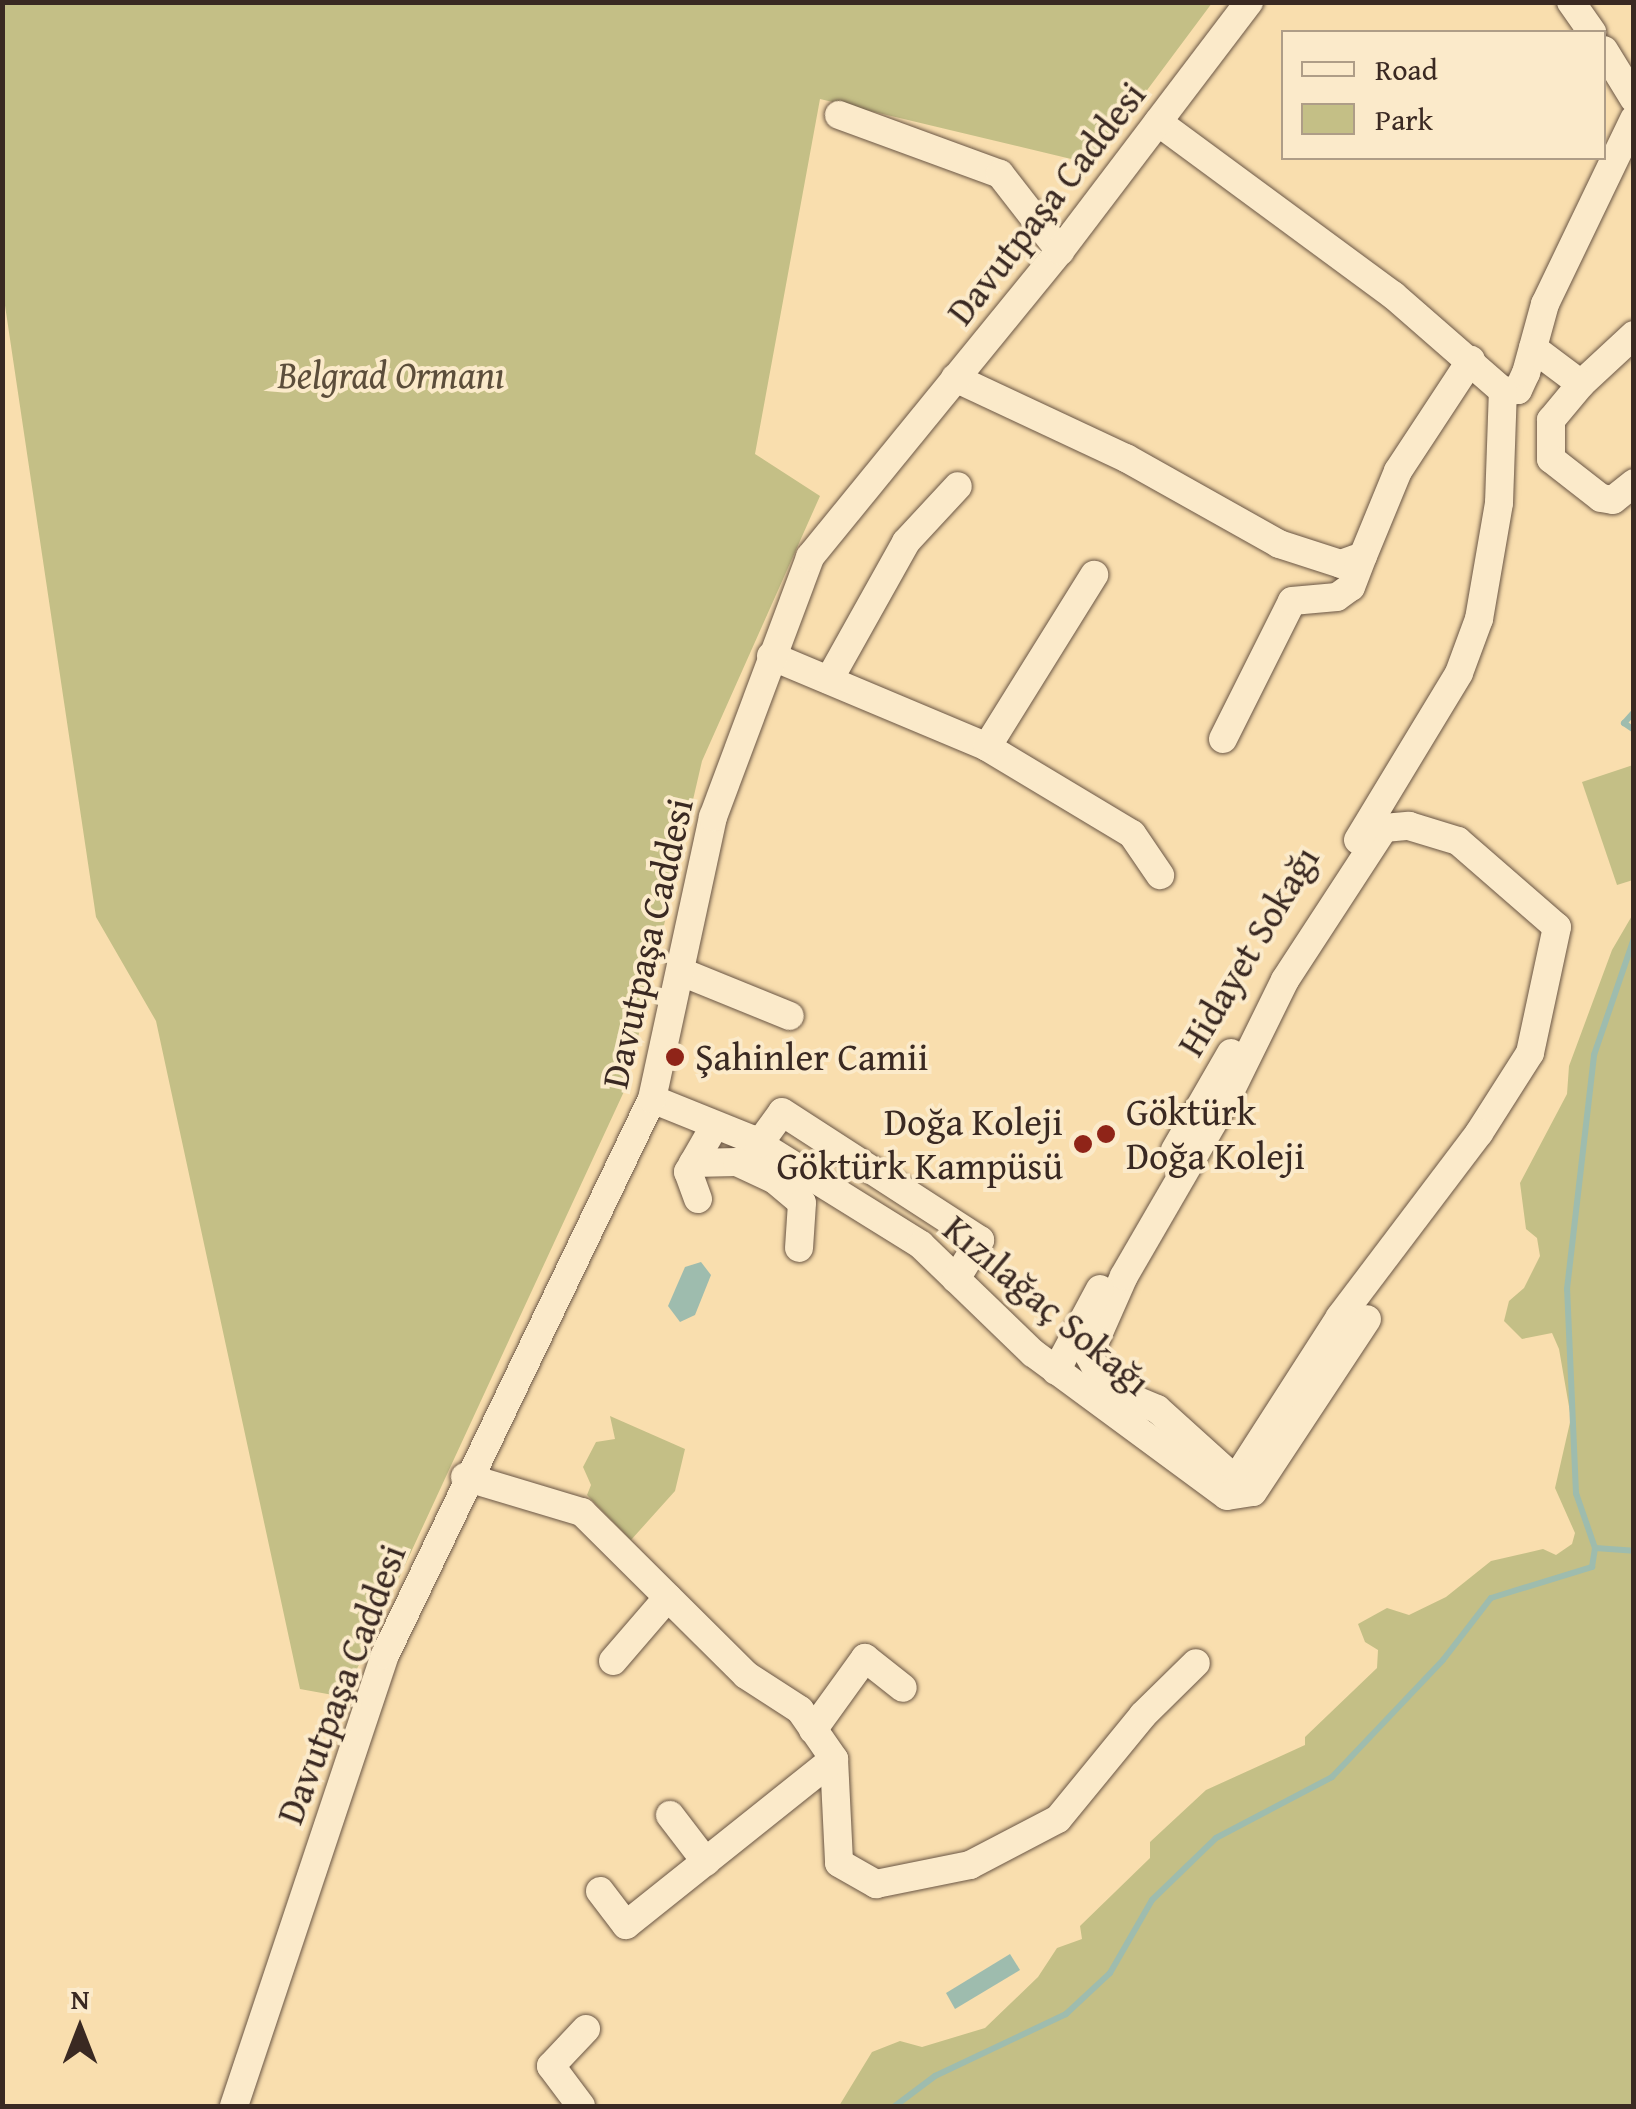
<!DOCTYPE html>
<html>
<head>
<meta charset="utf-8">
<style>
  body { margin:0 }
  #map { position:relative; width:1636px; height:2109px; overflow:hidden; background:#f9deae; font-family:"Gentium Book Plus",serif }
  div>[style] { position:absolute }
  .green>* { inset:0; background:#c4bf86 }
  .water>* { inset:0; background:#9ebcae }
  .stream>* { height:6px; margin:-3px; padding:0 3px; transform-origin:3px; border-radius:3px; background:#9ebcae }
  .roads { filter:drop-shadow(0 0 2px #6a5645) drop-shadow(0 0 2px #6a5645) }
  .minor>* { height:28px; margin:-14px; padding:0 14px; transform-origin:14px; border-radius:14px; background:#fbeaca }
  .dots>* { width:28px; height:28px; translate:-50% -50%; box-sizing:border-box; border:5px solid #fbeaca; border-radius:50% }
  span { translate:-50% -50%; white-space:nowrap; text-align:center; line-height:1.15; -webkit-text-stroke:8px #fbeaca; paint-order:stroke }
  .street-label { font-size:38px; color:#3a2922 }
  .park-label { font-size:38px; color:#5c4e3b; font-style:italic }
  .poi-label { font-size:38px; color:#3a2922 }
  .left { translate:0 -50%; text-align:left }
  .right { translate:-100% -50%; text-align:right }
  .frame { position:absolute; inset:0; border:5px solid #3a2922; pointer-events:none }
  .legend { position:absolute; left:1281px; top:30px; width:325px; height:130px; box-sizing:border-box; background:#fbeaca; border:2px solid #ae9d87; margin:0; padding:12px 18px; list-style:none; font-size:30px; color:#3a2922 }
  .legend li { display:flex; align-items:center; gap:20px; height:50px }
  .legend b { width:50px; border:2px solid #ae9d87 }
  .north { position:absolute; left:30px; top:1979px; width:100px; height:100px; -webkit-text-stroke:8px #fbeaca; paint-order:stroke; rotate:0deg; font-size:28px; font-weight:700; line-height:40px; text-align:center; color:#3a2922 }
  .north::after { content:''; display:block; margin:auto; width:35px; height:45px; background:#3a2922; clip-path:polygon(50% 0,100% 100%,50% 72%,0 100%) }
</style>
</head>
<body>
<div id="map">
  <div class="green">
    <div style="clip-path:polygon(2px 3px,1212px 3px,1092px 164px,820px 99px,755px 454px,820px 496px,702px 761px,627px 1085px,344px 1697px,300px 1689px,156px 1021px,96px 917px,3px 292px)"></div>
    <div style="clip-path:polygon(1633px 765px,1633px 880px,1617px 885px,1582px 782px)"></div>
    <div style="clip-path:polygon(1633px 914px,1633px 2106px,839px 2106px,872px 2052px,900px 2041px,922px 2047px,985px 2028px,1038px 1977px,1057px 1948px,1082px 1939px,1080px 1926px,1150px 1858px,1150px 1842px,1206px 1790px,1305px 1745px,1305px 1737px,1377px 1668px,1378px 1650px,1365px 1642px,1358px 1624px,1387px 1608px,1409px 1615px,1446px 1597px,1491px 1561px,1543px 1549px,1556px 1555px,1572px 1544px,1575px 1533px,1555px 1488px,1571px 1418px,1559px 1349px,1552px 1333px,1522px 1339px,1504px 1321px,1509px 1301px,1524px 1288px,1540px 1256px,1537px 1238px,1526px 1229px,1520px 1183px,1567px 1094px,1569px 1066px,1612px 950px)"></div>
    <div style="clip-path:polygon(610px 1416px,685px 1449px,675px 1491px,631px 1540px,587px 1495px,591px 1485px,583px 1467px,596px 1442px,615px 1439px)"></div>
  </div>
  <div class="water">
    <div style="clip-path:polygon(701px 1262px,711px 1275px,695px 1315px,680px 1322px,668px 1306px,685px 1267px)"></div>
    <div style="clip-path:polygon(1010px 1954px,1020px 1970px,955px 2009px,946px 1993px)"></div>
  </div>
  <div class="stream">
    <div style="left:1634px;top:712px;width:15px;rotate:132deg"></div>
    <div style="left:1624px;top:723px;width:12px;rotate:35deg"></div>
    <div style="left:1595px;top:1548px;width:39px;rotate:4deg"></div>
    <div style="left:895px;top:2106px;width:50px;rotate:-36.9deg"></div>
    <div style="left:935px;top:2076px;width:145px;rotate:-25.3deg"></div>
    <div style="left:1066px;top:2014px;width:60px;rotate:-43deg"></div>
    <div style="left:1110px;top:1973px;width:84px;rotate:-60.1deg"></div>
    <div style="left:1152px;top:1900px;width:89px;rotate:-44.1deg"></div>
    <div style="left:1216px;top:1838px;width:131px;rotate:-27.7deg"></div>
    <div style="left:1332px;top:1777px;width:161px;rotate:-46.5deg"></div>
    <div style="left:1443px;top:1660px;width:78px;rotate:-52.3deg"></div>
    <div style="left:1491px;top:1598px;width:106px;rotate:-17.1deg"></div>
    <div style="left:1592px;top:1567px;width:19px;rotate:-81deg"></div>
    <div style="left:1595px;top:1548px;width:58px;rotate:-109.1deg"></div>
    <div style="left:1576px;top:1493px;width:204px;rotate:-92.5deg"></div>
    <div style="left:1567px;top:1289px;width:236px;rotate:-83.4deg"></div>
    <div style="left:1594px;top:1055px;width:124px;rotate:-71.1deg"></div>
  </div>
  <div class="roads">
    <div class="minor">
      <div style="left:1571px;top:2px;width:37px;rotate:55deg"></div>
      <div style="left:1604px;top:50px;width:57px;rotate:58.5deg"></div>
      <div style="left:839px;top:115px;width:171px;rotate:20.1deg"></div>
      <div style="left:1000px;top:174px;width:98px;rotate:52.1deg"></div>
      <div style="left:1158px;top:122px;width:292px;rotate:36.4deg"></div>
      <div style="left:1393px;top:295px;width:146px;rotate:41.1deg"></div>
      <div style="left:1503px;top:391px;width:15px;rotate:-4deg"></div>
      <div style="left:1518px;top:390px;width:19px;rotate:-65deg"></div>
      <div style="left:1526px;top:373px;width:72px;rotate:-74.6deg"></div>
      <div style="left:1545px;top:304px;width:205px;rotate:-64.3deg"></div>
      <div style="left:1533px;top:348px;width:60px;rotate:36.9deg"></div>
      <div style="left:1581px;top:384px;width:72px;rotate:-42.8deg"></div>
      <div style="left:955px;top:378px;width:189px;rotate:25.1deg"></div>
      <div style="left:1126px;top:458px;width:176px;rotate:29.3deg"></div>
      <div style="left:1279px;top:544px;width:65px;rotate:17.9deg"></div>
      <div style="left:1341px;top:564px;width:23px;rotate:-20deg"></div>
      <div style="left:1363px;top:556px;width:92px;rotate:-67.6deg"></div>
      <div style="left:1398px;top:471px;width:133px;rotate:-56.7deg"></div>
      <div style="left:1581px;top:384px;width:47px;rotate:129.8deg"></div>
      <div style="left:1551px;top:420px;width:39px;rotate:90deg"></div>
      <div style="left:1551px;top:459px;width:63px;rotate:38deg"></div>
      <div style="left:1601px;top:498px;width:12px;rotate:9deg"></div>
      <div style="left:1613px;top:500px;width:27px;rotate:-39deg"></div>
      <div style="left:771px;top:656px;width:234px;rotate:22.8deg"></div>
      <div style="left:987px;top:747px;width:169px;rotate:31deg"></div>
      <div style="left:1132px;top:834px;width:50px;rotate:55.7deg"></div>
      <div style="left:829px;top:680px;width:158px;rotate:-60.8deg"></div>
      <div style="left:906px;top:542px;width:76px;rotate:-47.1deg"></div>
      <div style="left:1223px;top:739px;width:154px;rotate:-63.4deg"></div>
      <div style="left:1292px;top:601px;width:45px;rotate:-5.1deg"></div>
      <div style="left:1337px;top:597px;width:17px;rotate:-36deg"></div>
      <div style="left:1351px;top:587px;width:33px;rotate:-69deg"></div>
      <div style="left:987px;top:747px;width:203px;rotate:-58.1deg"></div>
      <div style="left:1409px;top:826px;width:51px;rotate:17deg"></div>
      <div style="left:1458px;top:841px;width:131px;rotate:41deg"></div>
      <div style="left:1557px;top:927px;width:129px;rotate:102.1deg"></div>
      <div style="left:1530px;top:1053px;width:95px;rotate:122.5deg"></div>
      <div style="left:1479px;top:1133px;width:231px;rotate:127.1deg"></div>
      <div style="left:1340px;top:1317px;width:185px;rotate:122.7deg"></div>
      <div style="left:1240px;top:1473px;width:11px;rotate:175deg"></div>
      <div style="left:1229px;top:1474px;width:97px;rotate:-137.9deg"></div>
      <div style="left:1157px;top:1409px;width:54px;rotate:-157.2deg"></div>
      <div style="left:1107px;top:1388px;width:38px;rotate:-119deg"></div>
      <div style="left:1089px;top:1355px;width:86px;rotate:-66.1deg"></div>
      <div style="left:1124px;top:1276px;width:201px;rotate:-59.9deg"></div>
      <div style="left:1225px;top:1102px;width:136px;rotate:-63.8deg"></div>
      <div style="left:1285px;top:980px;width:181px;rotate:-56.9deg"></div>
      <div style="left:1384px;top:828px;width:25px;rotate:-5deg"></div>
      <div style="left:1358px;top:840px;width:195px;rotate:-58.8deg"></div>
      <div style="left:1459px;top:673px;width:58px;rotate:-69.7deg"></div>
      <div style="left:1479px;top:619px;width:118px;rotate:-80.2deg"></div>
      <div style="left:1499px;top:503px;width:112px;rotate:-88deg"></div>
      <div style="left:684px;top:973px;width:114px;rotate:22.1deg"></div>
      <div style="left:652px;top:1099px;width:107px;rotate:22deg"></div>
      <div style="left:751px;top:1139px;width:200px;rotate:31.9deg"></div>
      <div style="left:921px;top:1245px;width:156px;rotate:44deg"></div>
      <div style="left:1033px;top:1353px;width:241px;rotate:36.4deg"></div>
      <div style="left:1227px;top:1496px;width:26px;rotate:-9deg"></div>
      <div style="left:1253px;top:1492px;width:207px;rotate:-56.6deg"></div>
      <div style="left:759px;top:1144px;width:39px;rotate:-54deg"></div>
      <div style="left:782px;top:1112px;width:236px;rotate:32.9deg"></div>
      <div style="left:980px;top:1240px;width:46px;rotate:121.6deg"></div>
      <div style="left:1175px;top:1150px;width:112px;rotate:-60deg"></div>
      <div style="left:693px;top:1163px;width:44px;rotate:-1.3deg"></div>
      <div style="left:737px;top:1162px;width:42px;rotate:25.3deg"></div>
      <div style="left:775px;top:1180px;width:35px;rotate:40deg"></div>
      <div style="left:802px;top:1203px;width:45px;rotate:93.8deg"></div>
      <div style="left:698px;top:1199px;width:29px;rotate:-110deg"></div>
      <div style="left:688px;top:1172px;width:54px;rotate:-60.1deg"></div>
      <div style="left:1056px;top:1371px;width:93px;rotate:-61.8deg"></div>
      <div style="left:465px;top:1477px;width:122px;rotate:16.7deg"></div>
      <div style="left:582px;top:1512px;width:231px;rotate:44.8deg"></div>
      <div style="left:746px;top:1675px;width:64px;rotate:32.9deg"></div>
      <div style="left:800px;top:1710px;width:60px;rotate:55.2deg"></div>
      <div style="left:834px;top:1759px;width:104px;rotate:87.2deg"></div>
      <div style="left:839px;top:1863px;width:43px;rotate:29.6deg"></div>
      <div style="left:876px;top:1884px;width:96px;rotate:-11.4deg"></div>
      <div style="left:970px;top:1865px;width:99px;rotate:-27.6deg"></div>
      <div style="left:1058px;top:1819px;width:134px;rotate:-50.7deg"></div>
      <div style="left:1143px;top:1715px;width:74px;rotate:-44.5deg"></div>
      <div style="left:613px;top:1661px;width:84px;rotate:-49.3deg"></div>
      <div style="left:813px;top:1730px;width:89px;rotate:-54.2deg"></div>
      <div style="left:865px;top:1658px;width:48px;rotate:38.3deg"></div>
      <div style="left:670px;top:1815px;width:59px;rotate:52.5deg"></div>
      <div style="left:600px;top:1891px;width:43px;rotate:52.6deg"></div>
      <div style="left:626px;top:1925px;width:266px;rotate:-38.6deg"></div>
      <div style="left:234px;top:2106px;width:476px;rotate:-71.5deg"></div>
      <div style="left:385px;top:1655px;width:617px;rotate:-64.35deg"></div>
      <div style="left:652px;top:1099px;width:289px;rotate:-77.8deg"></div>
      <div style="left:713px;top:817px;width:278px;rotate:-69.5deg"></div>
      <div style="left:810px;top:557px;width:395px;rotate:-50.8deg"></div>
      <div style="left:1060px;top:251px;width:313px;rotate:-52.8deg"></div>
      <div style="left:581px;top:2106px;width:50px;rotate:-126.9deg"></div>
      <div style="left:551px;top:2066px;width:51px;rotate:-46.6deg"></div>
    </div>
  </div>
  <div class="dots">
    <div style="left:675px;top:1057px;background:#8f2418"></div>
    <div style="left:1106px;top:1134px;background:#8f2418"></div>
    <div style="left:1083px;top:1144px;background:#8f2418"></div>
  </div>
  <div class="street-label">
    <span style="left:1046px;top:203px;rotate:-52deg">Davutpaşa Caddesi</span>
    <span style="left:647px;top:943px;rotate:-77deg">Davutpaşa Caddesi</span>
    <span style="left:1248px;top:951px;rotate:-59deg">Hidayet Sokağı</span>
    <span style="left:1047px;top:1305px;rotate:40deg">Kızılağaç Sokağı</span>
    <span style="left:341px;top:1684px;rotate:-69deg">Davutpaşa Caddesi</span>
  </div>
  <div class="park-label">
    <span style="left:391px;top:375px">Belgrad Ormanı</span>
  </div>
  <div class="poi-label">
    <span class="left" style="left:695px;top:1057px">Şahinler Camii</span>
    <span class="left" style="left:1126px;top:1134px">Göktürk<br>Doğa Koleji</span>
    <span class="right" style="left:1063px;top:1144px">Doğa Koleji<br>Göktürk Kampüsü</span>
  </div>
  <div class="frame"></div>
  <ul class="legend">
  <li><b style="height:12px;background:#fbeaca"></b>Road</li>
  <li><b style="height:28px;background:#c4bf86"></b>Park</li>
  </ul>
  <div class="north">N</div>
</div>
</body>
</html>
